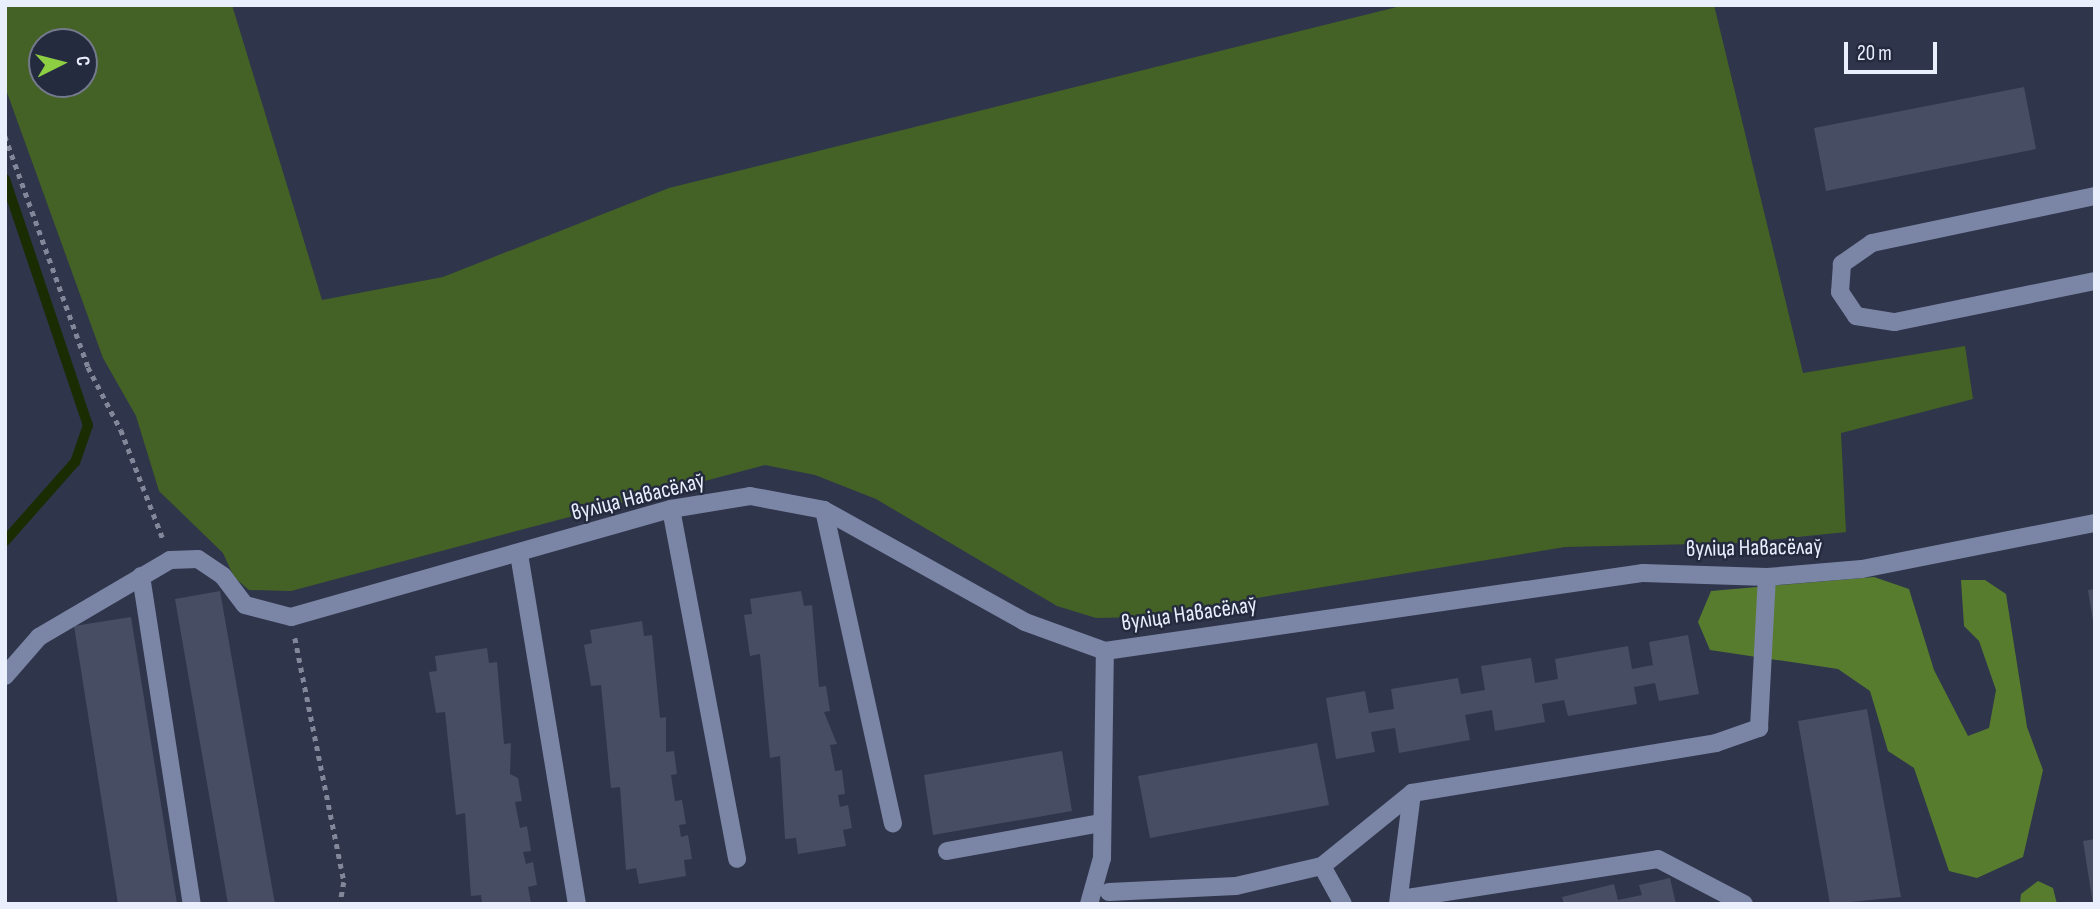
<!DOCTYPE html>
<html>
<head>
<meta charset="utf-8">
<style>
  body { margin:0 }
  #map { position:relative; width:2100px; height:909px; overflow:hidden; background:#2f354a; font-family:"Sofia Sans Condensed",sans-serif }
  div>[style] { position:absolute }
  .green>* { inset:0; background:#446225 }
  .forest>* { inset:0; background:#577c2e }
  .stream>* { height:10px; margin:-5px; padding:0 5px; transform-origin:5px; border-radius:5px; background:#192c02 }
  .building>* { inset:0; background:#474e64 }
  .path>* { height:4.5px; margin-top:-2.25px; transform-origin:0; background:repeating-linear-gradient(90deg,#828799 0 5px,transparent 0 10px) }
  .minor>* { height:18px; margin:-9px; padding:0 9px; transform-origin:9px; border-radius:9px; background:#7b85a6 }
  span { translate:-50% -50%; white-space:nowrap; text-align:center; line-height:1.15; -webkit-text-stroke:5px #252b3f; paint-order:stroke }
  .street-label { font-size:23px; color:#eaeffd }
  .frame { position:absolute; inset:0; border:7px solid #eaeffd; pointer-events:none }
  .north { position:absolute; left:28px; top:28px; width:70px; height:70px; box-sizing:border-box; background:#252b3f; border:2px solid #74798b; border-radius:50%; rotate:84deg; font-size:19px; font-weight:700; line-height:28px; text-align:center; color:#eaeffd }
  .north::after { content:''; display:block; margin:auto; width:24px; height:32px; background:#8ece43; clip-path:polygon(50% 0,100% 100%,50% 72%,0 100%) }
  .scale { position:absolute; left:1844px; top:42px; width:93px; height:32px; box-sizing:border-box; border:4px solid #eaeffd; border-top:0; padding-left:9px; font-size:21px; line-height:24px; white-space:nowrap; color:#eaeffd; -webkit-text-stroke:5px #252b3f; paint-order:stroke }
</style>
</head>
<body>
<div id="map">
  <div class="green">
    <div style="clip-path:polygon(evenodd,5px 5px,232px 5px,322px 300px,443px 277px,669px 188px,1405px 5px,1714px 5px,1803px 373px,1965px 346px,1973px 399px,1841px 433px,1846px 532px,1740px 543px,1565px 547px,1142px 617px,1096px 618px,1057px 606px,876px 499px,815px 475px,765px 465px,291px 591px,249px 590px,234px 577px,223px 553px,159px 491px,136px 416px,103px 358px,5px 87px,5px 5px,42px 42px,84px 42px,84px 84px,42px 84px,42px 42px)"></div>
  </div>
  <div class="forest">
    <div style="clip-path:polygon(1874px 577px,1909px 589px,1934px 670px,1968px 736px,1989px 728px,1996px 690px,1979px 641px,1964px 626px,1961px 580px,1985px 580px,2006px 594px,2027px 727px,2043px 770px,2023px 857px,1977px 878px,1949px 871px,1914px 768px,1888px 751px,1870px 691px,1838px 669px,1710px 650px,1698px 622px,1711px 591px)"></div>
    <div style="clip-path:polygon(2038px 881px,2053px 888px,2057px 904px,2020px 904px,2021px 894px)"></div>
  </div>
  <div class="stream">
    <div style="left:5px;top:179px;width:260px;rotate:71.4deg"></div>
    <div style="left:88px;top:425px;width:39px;rotate:109deg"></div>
    <div style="left:75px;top:462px;width:106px;rotate:131.5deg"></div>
  </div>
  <div class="building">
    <div style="clip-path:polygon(2024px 87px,2036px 149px,1826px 191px,1814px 128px)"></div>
    <div style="clip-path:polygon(2095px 589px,2095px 621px,2093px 621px,2088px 590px)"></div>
    <div style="clip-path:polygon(220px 591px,275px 904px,228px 904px,175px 599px)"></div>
    <div style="clip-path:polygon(801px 591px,804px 606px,812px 605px,819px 687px,826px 686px,830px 711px,824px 712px,837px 744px,830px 745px,835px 771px,842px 770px,845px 794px,838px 795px,840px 807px,848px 805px,852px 828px,843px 830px,846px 846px,798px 854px,796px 838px,785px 839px,780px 756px,770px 758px,760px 654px,750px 656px,744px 615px,752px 614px,750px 599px)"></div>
    <div style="clip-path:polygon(131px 617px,177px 904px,118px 904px,74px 626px)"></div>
    <div style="clip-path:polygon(642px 621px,644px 636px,652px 635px,660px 718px,666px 717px,666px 752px,674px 751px,677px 774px,671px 775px,675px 801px,682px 800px,686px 824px,679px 825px,681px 837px,688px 835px,692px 859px,684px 860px,686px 876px,639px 884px,636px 868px,626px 870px,620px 787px,611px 788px,601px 685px,591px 686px,584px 645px,592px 643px,590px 630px)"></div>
    <div style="clip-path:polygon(1688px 635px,1699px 694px,1659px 701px,1655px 683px,1634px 687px,1637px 704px,1568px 716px,1564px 700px,1542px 704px,1545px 722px,1495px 731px,1492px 710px,1465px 715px,1470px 740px,1399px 753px,1395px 728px,1371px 732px,1375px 752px,1336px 759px,1326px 698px,1365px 691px,1369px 713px,1394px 709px,1391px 689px,1458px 678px,1461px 694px,1485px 690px,1481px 666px,1531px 658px,1535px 683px,1558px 679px,1555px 659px,1628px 646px,1632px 669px,1653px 665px,1649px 642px)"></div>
    <div style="clip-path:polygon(487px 648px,489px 663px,497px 662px,504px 744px,511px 743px,510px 774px,518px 778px,522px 801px,515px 802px,520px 828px,527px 826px,531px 851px,523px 852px,526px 864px,533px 862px,537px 885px,528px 887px,531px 903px,525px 904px,482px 904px,481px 895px,471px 896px,465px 813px,456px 815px,445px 712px,436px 713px,429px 672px,437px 671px,435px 656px)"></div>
    <div style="clip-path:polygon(1867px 709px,1901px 897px,1830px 904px,1798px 721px)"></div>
    <div style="clip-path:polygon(1317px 743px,1329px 805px,1150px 838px,1138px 776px)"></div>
    <div style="clip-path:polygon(1062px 751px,1072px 811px,933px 835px,924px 775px)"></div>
    <div style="clip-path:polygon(2095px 839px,2095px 904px,2093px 904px,2083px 841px)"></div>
    <div style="clip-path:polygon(1670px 878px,1676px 904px,1564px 904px,1562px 897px,1614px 884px,1618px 900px,1642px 895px,1639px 885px)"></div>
  </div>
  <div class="path">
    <div style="left:5px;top:136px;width:245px;rotate:70.2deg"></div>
    <div style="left:88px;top:367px;width:71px;rotate:62.4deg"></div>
    <div style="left:121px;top:430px;width:117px;rotate:68.9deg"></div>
    <div style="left:295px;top:638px;width:249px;rotate:78.6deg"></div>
    <div style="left:344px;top:882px;width:22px;rotate:100deg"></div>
  </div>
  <div class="minor">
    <div style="left:2095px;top:196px;width:228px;rotate:168.1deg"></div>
    <div style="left:1872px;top:243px;width:37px;rotate:145deg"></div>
    <div style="left:1842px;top:264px;width:28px;rotate:94deg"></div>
    <div style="left:1840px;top:292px;width:29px;rotate:56deg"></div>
    <div style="left:1856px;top:316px;width:39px;rotate:9deg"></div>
    <div style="left:1895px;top:322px;width:204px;rotate:-11.6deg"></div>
    <div style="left:671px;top:509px;width:356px;rotate:79.3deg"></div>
    <div style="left:824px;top:510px;width:321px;rotate:77.6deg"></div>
    <div style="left:519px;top:554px;width:355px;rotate:80.6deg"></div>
    <div style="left:141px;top:576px;width:332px;rotate:81.2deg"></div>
    <div style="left:5px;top:676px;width:52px;rotate:-48.9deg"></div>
    <div style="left:39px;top:637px;width:152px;rotate:-30.4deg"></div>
    <div style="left:170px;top:560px;width:28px;rotate:-2deg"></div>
    <div style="left:198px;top:559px;width:30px;rotate:34deg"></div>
    <div style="left:223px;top:576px;width:36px;rotate:53deg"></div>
    <div style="left:245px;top:605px;width:48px;rotate:14.6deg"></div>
    <div style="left:291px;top:617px;width:395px;rotate:-15.9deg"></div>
    <div style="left:671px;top:509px;width:80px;rotate:-9.3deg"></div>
    <div style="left:750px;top:496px;width:75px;rotate:10.7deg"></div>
    <div style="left:824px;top:510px;width:230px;rotate:29.1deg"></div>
    <div style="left:1025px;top:622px;width:85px;rotate:19.9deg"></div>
    <div style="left:1105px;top:651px;width:544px;rotate:-8.25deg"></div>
    <div style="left:1643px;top:573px;width:124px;rotate:1.8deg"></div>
    <div style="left:1767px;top:577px;width:95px;rotate:-4.8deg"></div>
    <div style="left:1862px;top:569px;width:237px;rotate:-11.2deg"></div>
    <div style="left:947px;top:851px;width:157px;rotate:-10.3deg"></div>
    <div style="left:1322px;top:866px;width:43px;rotate:61.1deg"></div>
    <div style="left:1109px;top:892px;width:127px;rotate:-2.7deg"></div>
    <div style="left:1236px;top:886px;width:88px;rotate:-13.1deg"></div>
    <div style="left:1322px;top:866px;width:116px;rotate:-39deg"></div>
    <div style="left:1412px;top:793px;width:308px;rotate:-9.3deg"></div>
    <div style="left:1716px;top:743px;width:46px;rotate:-19.2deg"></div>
    <div style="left:1759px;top:728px;width:151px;rotate:-87deg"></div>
    <div style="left:1401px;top:899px;width:260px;rotate:-8.8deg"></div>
    <div style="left:1658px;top:859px;width:97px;rotate:27.6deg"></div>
    <div style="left:1089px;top:904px;width:48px;rotate:-74.2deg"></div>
    <div style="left:1102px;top:858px;width:207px;rotate:-89.2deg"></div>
    <div style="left:1398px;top:904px;width:112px;rotate:-82.8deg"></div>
  </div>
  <div class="street-label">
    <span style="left:638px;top:497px;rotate:-14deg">вуліца Навасёлаў</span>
    <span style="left:1754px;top:548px;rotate:-1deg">вуліца Навасёлаў</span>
    <span style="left:1189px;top:614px;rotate:-8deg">вуліца Навасёлаў</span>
  </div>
  <div class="frame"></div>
  <div class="north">С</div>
  <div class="scale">20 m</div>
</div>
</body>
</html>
